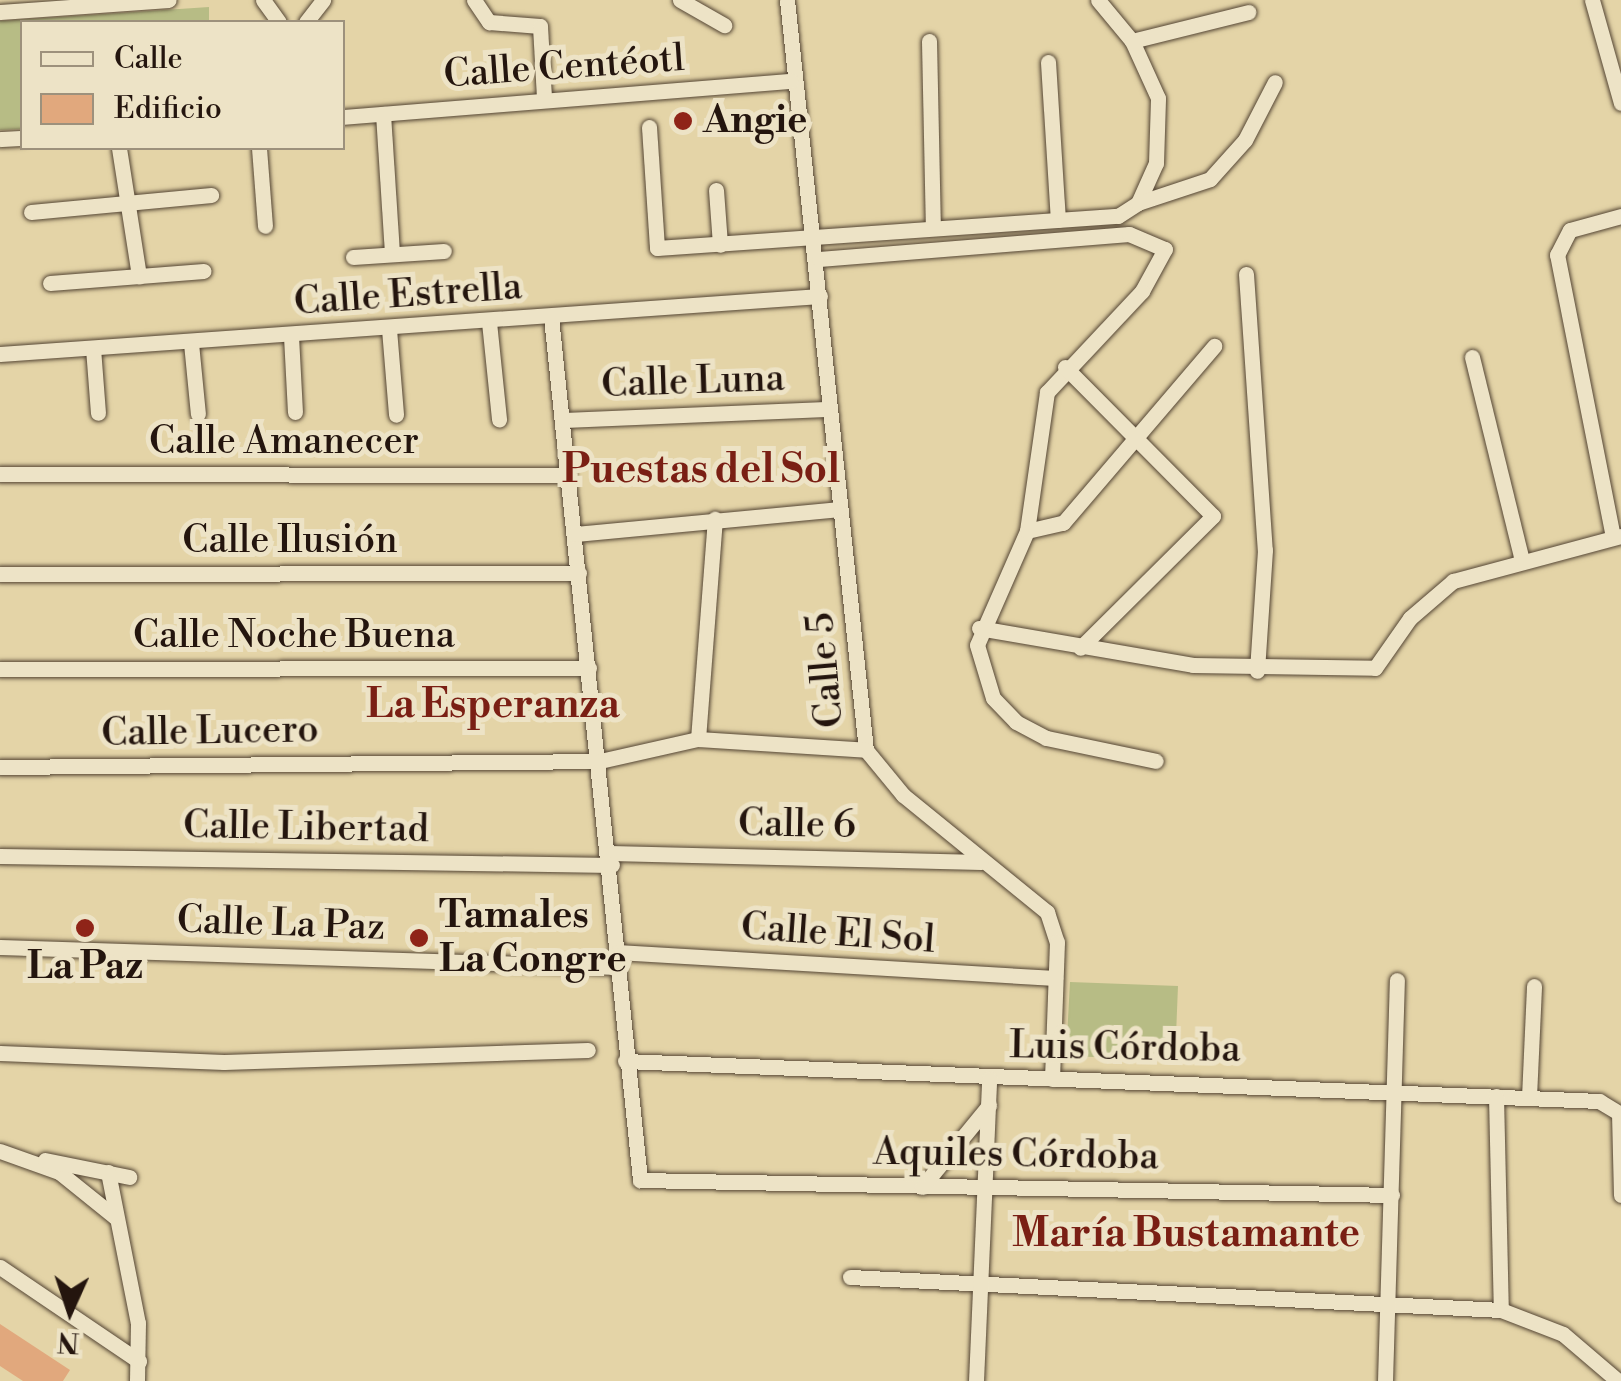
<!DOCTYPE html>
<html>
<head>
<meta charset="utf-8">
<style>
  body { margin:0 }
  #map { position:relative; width:1621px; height:1381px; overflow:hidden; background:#e4d4a7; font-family:"Libre Bodoni",serif }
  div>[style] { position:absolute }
  .green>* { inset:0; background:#b7bc85 }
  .building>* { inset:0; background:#e1a87d }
  .roads { filter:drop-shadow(0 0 2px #544534) drop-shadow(0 0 2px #544534) }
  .minor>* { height:15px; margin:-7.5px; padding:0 7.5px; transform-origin:7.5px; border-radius:7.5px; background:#ede3c6 }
  .dots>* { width:28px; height:28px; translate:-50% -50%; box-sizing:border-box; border:5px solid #ede3c6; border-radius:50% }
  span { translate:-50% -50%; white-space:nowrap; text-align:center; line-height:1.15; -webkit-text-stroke:10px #ede3c6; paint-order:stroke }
  .street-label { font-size:38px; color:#24150e }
  .poi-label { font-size:38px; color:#24150e; font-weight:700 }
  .left { translate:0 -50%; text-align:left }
  .neighbourhood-label { font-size:40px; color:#7a1f14; font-weight:700 }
  .legend { position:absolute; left:20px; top:20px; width:325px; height:130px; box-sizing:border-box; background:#ede3c6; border:2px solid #9d917c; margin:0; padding:12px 18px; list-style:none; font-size:30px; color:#24150e }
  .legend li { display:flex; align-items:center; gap:20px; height:50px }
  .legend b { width:50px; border:2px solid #9d917c }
  .north { position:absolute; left:20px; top:1261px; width:100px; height:100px; -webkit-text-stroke:8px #ede3c6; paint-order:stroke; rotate:183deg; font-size:28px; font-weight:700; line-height:40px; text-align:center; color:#24150e }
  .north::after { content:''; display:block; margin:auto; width:35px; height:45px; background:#24150e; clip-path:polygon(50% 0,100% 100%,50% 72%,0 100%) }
</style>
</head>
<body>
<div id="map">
  <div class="green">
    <div style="clip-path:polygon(209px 7px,209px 22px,22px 22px,22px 129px,0 130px,0 21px)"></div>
    <div style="clip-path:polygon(1070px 982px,1178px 986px,1175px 1060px,1066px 1056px)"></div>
  </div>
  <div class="building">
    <div style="clip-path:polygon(0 1324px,70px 1370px,63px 1381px,23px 1381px,0 1366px)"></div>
  </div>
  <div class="roads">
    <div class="minor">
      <div style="left:263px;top:0;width:27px;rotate:54deg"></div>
      <div style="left:474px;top:0;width:27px;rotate:56deg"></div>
      <div style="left:489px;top:22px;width:51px;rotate:4.5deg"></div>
      <div style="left:540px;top:26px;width:72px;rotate:86.8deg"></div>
      <div style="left:680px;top:0;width:51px;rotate:29.6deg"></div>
      <div style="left:787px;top:0;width:754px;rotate:83.99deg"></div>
      <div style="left:866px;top:750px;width:58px;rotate:50.6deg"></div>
      <div style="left:903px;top:795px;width:186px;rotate:39.1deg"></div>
      <div style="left:1047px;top:912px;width:32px;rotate:72deg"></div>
      <div style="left:1057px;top:942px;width:137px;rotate:92.1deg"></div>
      <div style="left:1592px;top:0;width:107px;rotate:74.3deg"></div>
      <div style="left:0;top:12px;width:169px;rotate:-4.1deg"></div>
      <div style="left:306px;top:22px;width:28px;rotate:-52deg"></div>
      <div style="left:929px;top:41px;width:187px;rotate:88.8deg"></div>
      <div style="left:1132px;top:41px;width:120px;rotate:-14deg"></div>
      <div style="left:1048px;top:62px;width:158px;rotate:86.4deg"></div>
      <div style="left:383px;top:114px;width:140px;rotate:86.3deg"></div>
      <div style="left:342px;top:117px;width:450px;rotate:-4.6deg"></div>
      <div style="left:649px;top:127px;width:121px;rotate:86.2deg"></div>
      <div style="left:657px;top:248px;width:462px;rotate:-4deg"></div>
      <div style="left:1118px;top:216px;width:24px;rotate:-33deg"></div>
      <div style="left:1138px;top:203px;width:44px;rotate:-65.8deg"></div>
      <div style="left:1156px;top:163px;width:65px;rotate:-88.2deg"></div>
      <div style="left:1158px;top:98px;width:63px;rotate:-114.5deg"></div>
      <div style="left:1132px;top:41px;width:53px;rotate:-129.7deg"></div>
      <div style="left:0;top:139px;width:22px;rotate:-3deg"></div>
      <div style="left:119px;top:148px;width:130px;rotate:81.1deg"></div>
      <div style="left:259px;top:148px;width:78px;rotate:85.6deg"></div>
      <div style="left:716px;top:190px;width:55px;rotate:85.8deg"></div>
      <div style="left:1138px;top:203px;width:76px;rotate:-18.4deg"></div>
      <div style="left:1210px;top:179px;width:52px;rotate:-48.1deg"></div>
      <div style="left:1245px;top:140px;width:65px;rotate:-62.7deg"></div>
      <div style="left:31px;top:212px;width:181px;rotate:-5.4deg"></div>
      <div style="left:353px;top:257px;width:91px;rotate:-3.8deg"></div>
      <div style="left:819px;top:259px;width:311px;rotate:-4.6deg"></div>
      <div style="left:1129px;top:234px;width:39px;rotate:23deg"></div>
      <div style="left:1165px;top:249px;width:48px;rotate:118.7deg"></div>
      <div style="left:1142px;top:291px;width:139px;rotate:133.2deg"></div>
      <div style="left:1047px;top:392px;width:140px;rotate:98.2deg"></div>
      <div style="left:1027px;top:531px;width:124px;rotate:113.7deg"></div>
      <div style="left:977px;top:645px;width:55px;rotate:73.2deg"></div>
      <div style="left:993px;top:698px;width:33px;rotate:46deg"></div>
      <div style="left:1016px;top:722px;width:34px;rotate:28deg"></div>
      <div style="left:1046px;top:738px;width:112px;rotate:11.8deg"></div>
      <div style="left:1246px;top:274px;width:277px;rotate:86.1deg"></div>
      <div style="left:1265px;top:550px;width:121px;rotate:93.8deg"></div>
      <div style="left:50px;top:283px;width:154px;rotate:-4.5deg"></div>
      <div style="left:551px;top:317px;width:868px;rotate:84.11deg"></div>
      <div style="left:640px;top:1180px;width:752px;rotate:1.14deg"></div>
      <div style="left:489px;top:322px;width:98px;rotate:84.1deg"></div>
      <div style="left:389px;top:329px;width:86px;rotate:85.3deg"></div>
      <div style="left:291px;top:336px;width:76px;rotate:87deg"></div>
      <div style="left:191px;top:343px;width:71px;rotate:84.4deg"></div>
      <div style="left:93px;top:348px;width:65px;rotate:85.6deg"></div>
      <div style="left:0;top:354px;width:822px;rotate:-4.05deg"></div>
      <div style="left:1472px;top:357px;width:209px;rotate:76.2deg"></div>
      <div style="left:1065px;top:367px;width:210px;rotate:45.2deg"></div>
      <div style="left:1213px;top:516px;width:187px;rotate:135.2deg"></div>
      <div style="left:564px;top:420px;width:262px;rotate:-2.4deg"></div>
      <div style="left:0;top:474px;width:568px;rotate:0.1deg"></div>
      <div style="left:1027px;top:531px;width:37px;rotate:-13deg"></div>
      <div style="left:1063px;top:523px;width:233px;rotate:-49.5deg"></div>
      <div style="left:575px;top:534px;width:264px;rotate:-5.4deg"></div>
      <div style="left:1613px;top:537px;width:288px;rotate:-101.2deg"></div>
      <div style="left:1557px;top:255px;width:28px;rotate:-63deg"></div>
      <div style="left:1570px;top:230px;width:53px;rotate:-15.4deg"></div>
      <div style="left:0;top:574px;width:579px;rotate:-0.1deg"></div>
      <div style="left:979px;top:628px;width:217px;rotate:9.8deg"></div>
      <div style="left:1193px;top:665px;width:182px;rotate:0.9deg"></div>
      <div style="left:1375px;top:668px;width:61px;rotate:-55deg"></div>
      <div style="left:1410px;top:618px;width:57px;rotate:-40.7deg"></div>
      <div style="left:1453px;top:581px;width:174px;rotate:-15deg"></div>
      <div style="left:0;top:669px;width:589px;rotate:-0.1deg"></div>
      <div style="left:698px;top:739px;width:221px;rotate:-85.6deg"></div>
      <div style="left:0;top:767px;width:600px;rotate:-0.57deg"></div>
      <div style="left:600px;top:761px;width:100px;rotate:-12.7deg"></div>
      <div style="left:698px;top:739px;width:168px;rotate:3.7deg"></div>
      <div style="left:610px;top:853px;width:371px;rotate:1.4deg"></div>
      <div style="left:0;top:856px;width:612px;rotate:0.84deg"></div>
      <div style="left:0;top:947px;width:619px;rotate:1.85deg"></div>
      <div style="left:617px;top:952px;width:439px;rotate:3.4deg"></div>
      <div style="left:0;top:1053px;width:224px;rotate:2.3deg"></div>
      <div style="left:224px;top:1062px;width:364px;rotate:-1.9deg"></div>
      <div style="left:625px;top:1061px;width:975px;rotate:2.35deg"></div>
      <div style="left:1599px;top:1101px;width:23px;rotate:31deg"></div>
      <div style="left:1619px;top:1113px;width:82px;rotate:88.6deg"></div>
      <div style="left:1496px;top:1096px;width:214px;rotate:88.7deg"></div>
      <div style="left:1529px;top:1097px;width:111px;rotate:-87.4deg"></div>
      <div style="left:0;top:1151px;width:63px;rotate:19.6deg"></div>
      <div style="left:59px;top:1172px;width:72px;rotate:38.8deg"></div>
      <div style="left:45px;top:1160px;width:86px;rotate:11.4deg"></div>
      <div style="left:108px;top:1172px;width:154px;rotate:78.8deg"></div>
      <div style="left:138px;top:1323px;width:58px;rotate:91deg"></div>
      <div style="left:922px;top:1187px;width:106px;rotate:-50.7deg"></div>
      <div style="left:0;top:1267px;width:168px;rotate:34.1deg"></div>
      <div style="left:850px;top:1277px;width:652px;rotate:2.9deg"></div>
      <div style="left:1501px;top:1310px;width:66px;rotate:21.2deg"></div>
      <div style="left:1563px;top:1334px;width:72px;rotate:40.5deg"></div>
      <div style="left:976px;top:1381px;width:303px;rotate:-87.5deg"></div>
      <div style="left:1385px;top:1381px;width:401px;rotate:-88.3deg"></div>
    </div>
  </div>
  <div class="dots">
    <div style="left:683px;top:121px;background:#8f2418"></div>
    <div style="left:85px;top:928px;background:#8f2418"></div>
    <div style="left:419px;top:938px;background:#8f2418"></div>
  </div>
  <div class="street-label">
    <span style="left:564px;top:67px;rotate:-4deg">Calle Centéotl</span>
    <span style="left:408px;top:295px;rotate:-4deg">Calle Estrella</span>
    <span style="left:693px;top:382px;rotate:-2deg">Calle Luna</span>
    <span style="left:284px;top:442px">Calle Amanecer</span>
    <span style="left:290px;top:541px">Calle Ilusión</span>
    <span style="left:294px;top:636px">Calle Noche Buena</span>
    <span style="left:826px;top:670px;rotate:-95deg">Calle 5</span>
    <span style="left:210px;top:732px;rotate:-1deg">Calle Lucero</span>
    <span style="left:797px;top:825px;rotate:1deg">Calle 6</span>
    <span style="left:306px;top:828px;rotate:1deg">Calle Libertad</span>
    <span style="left:281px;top:924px;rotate:2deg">Calle La Paz</span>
    <span style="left:838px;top:934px;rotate:4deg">Calle El Sol</span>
    <span style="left:1125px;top:1048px;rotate:1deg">Luis Córdoba</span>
    <span style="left:1016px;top:1155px;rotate:1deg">Aquiles Córdoba</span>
  </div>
  <div class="poi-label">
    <span class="left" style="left:703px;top:121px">Angie</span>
    <span class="left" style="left:439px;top:938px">Tamales<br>La Congre</span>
    <span style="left:85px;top:967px">La Paz</span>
  </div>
  <div class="neighbourhood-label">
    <span style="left:701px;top:470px">Puestas del Sol</span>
    <span style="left:493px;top:705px">La Esperanza</span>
    <span style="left:1186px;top:1234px">María Bustamante</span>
  </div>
  <ul class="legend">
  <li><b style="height:12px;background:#ede3c6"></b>Calle</li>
  <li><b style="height:28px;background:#e1a87d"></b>Edificio</li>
  </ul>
  <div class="north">N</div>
</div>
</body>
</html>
